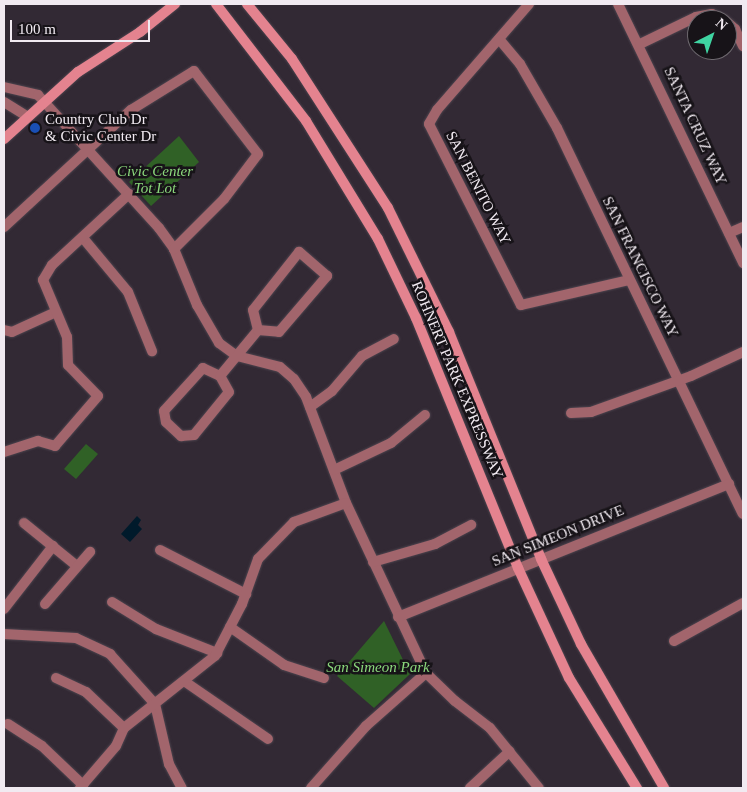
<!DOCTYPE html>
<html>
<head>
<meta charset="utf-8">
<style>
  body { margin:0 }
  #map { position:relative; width:747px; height:792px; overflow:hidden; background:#322934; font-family:"Times New Roman",serif }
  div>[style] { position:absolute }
  .green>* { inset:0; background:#306126 }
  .water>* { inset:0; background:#001a2b }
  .roads { filter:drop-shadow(0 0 1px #4d444e) drop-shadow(0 0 1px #4d444e) }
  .street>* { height:10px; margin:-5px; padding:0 5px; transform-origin:5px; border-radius:5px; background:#a2656c }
  .secondary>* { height:10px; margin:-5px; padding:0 5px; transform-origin:5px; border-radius:5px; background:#e4838f }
  .dots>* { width:14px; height:14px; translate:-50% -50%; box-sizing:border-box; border:2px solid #171318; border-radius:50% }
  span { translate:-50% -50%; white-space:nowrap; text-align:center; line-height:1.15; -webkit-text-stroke:5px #171318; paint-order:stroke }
  .poi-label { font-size:15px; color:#f1eaf1 }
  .left { translate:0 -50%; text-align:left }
  .street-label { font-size:15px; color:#f1eaf1 }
  .park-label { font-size:15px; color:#8bd87c; font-style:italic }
  .frame { position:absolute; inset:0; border:5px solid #f1eaf1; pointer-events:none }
  .north { position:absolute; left:687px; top:10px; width:50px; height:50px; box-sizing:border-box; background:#171318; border:1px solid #6e696f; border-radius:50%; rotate:41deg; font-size:14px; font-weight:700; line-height:20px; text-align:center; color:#f1eaf1 }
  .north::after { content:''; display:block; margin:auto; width:18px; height:22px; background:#3fd4a2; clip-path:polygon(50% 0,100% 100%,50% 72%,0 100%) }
  .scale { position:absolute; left:10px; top:20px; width:140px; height:22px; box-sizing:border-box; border:2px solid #f1eaf1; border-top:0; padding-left:6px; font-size:15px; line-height:18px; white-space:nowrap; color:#f1eaf1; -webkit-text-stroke:4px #171318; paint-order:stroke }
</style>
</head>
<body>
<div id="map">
  <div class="green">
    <div style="clip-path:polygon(179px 136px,199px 162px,151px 206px,129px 182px)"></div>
    <div style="clip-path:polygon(86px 444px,98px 454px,76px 479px,64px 469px)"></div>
    <div style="clip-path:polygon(384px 621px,410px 674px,374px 708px,337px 676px)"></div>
  </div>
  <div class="water">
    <div style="clip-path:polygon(137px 516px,141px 520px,138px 525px,142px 529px,130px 542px,121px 534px)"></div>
  </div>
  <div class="roads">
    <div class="street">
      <div style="left:529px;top:4px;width:140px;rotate:131deg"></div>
      <div style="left:437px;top:110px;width:16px;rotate:120deg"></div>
      <div style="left:429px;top:124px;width:203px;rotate:63.1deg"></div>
      <div style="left:521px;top:305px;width:111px;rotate:-13deg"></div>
      <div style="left:618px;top:4px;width:288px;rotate:64.2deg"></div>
      <div style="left:727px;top:22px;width:11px;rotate:41deg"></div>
      <div style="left:735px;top:29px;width:19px;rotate:65deg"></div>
      <div style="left:499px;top:39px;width:33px;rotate:50deg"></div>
      <div style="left:520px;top:64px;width:74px;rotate:60deg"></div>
      <div style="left:557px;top:128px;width:428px;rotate:64.3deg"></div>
      <div style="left:640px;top:44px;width:62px;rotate:-25.7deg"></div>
      <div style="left:696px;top:17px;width:16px;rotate:-11deg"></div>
      <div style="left:712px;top:14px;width:14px;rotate:25deg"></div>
      <div style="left:4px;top:87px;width:35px;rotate:13deg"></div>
      <div style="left:38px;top:95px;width:180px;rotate:47.7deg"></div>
      <div style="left:159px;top:228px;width:26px;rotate:54deg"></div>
      <div style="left:174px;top:249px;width:61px;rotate:67.7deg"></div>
      <div style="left:197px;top:305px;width:44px;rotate:59.9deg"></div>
      <div style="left:219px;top:343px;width:22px;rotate:36deg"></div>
      <div style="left:237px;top:356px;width:44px;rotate:14.3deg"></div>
      <div style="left:280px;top:367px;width:18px;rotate:41deg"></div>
      <div style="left:294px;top:379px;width:22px;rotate:56deg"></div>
      <div style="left:306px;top:397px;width:113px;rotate:69.3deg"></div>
      <div style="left:346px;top:503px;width:188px;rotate:64.8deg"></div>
      <div style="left:426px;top:673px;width:40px;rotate:44deg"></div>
      <div style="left:455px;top:701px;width:44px;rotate:37.6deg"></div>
      <div style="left:490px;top:728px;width:77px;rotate:50.8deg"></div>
      <div style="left:4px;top:102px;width:28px;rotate:32deg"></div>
      <div style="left:4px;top:227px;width:173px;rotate:-42.7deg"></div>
      <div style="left:131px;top:110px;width:74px;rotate:-31.8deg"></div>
      <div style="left:194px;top:71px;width:105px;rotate:52.4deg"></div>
      <div style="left:258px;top:154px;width:56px;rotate:127.1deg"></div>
      <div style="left:224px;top:199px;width:71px;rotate:135deg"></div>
      <div style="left:729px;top:233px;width:15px;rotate:-23deg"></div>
      <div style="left:83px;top:238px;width:70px;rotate:50.2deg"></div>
      <div style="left:128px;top:292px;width:64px;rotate:67.9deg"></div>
      <div style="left:4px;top:330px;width:8px;rotate:14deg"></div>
      <div style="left:12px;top:332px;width:48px;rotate:-24.4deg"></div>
      <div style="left:220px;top:376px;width:19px;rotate:-155deg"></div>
      <div style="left:203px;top:368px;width:58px;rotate:132.2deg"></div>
      <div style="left:164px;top:411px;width:11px;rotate:80deg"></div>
      <div style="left:166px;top:422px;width:21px;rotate:43deg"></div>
      <div style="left:181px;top:436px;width:13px;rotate:-4deg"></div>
      <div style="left:194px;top:435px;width:55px;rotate:-50.9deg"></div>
      <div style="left:229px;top:392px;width:18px;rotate:-119deg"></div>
      <div style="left:220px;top:376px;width:60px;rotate:-50.4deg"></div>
      <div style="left:258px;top:330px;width:21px;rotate:5deg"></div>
      <div style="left:279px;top:332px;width:74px;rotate:-49.4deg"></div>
      <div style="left:327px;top:276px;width:37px;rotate:-139deg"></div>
      <div style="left:299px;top:252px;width:74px;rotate:128.4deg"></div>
      <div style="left:253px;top:310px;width:21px;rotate:76deg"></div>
      <div style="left:310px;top:407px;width:27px;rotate:-36deg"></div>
      <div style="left:332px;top:391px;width:46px;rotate:-49.4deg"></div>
      <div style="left:362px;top:356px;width:36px;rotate:-28deg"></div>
      <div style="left:571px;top:413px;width:20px;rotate:-3deg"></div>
      <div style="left:591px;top:412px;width:106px;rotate:-19.8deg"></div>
      <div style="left:691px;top:376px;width:57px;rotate:-24.8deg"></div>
      <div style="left:4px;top:452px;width:36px;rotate:-18deg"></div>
      <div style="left:38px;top:441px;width:18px;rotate:16deg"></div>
      <div style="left:55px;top:446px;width:66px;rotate:-49.3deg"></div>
      <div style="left:98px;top:396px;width:43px;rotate:-134.1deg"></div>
      <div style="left:68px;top:365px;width:28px;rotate:-92deg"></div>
      <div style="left:67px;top:337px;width:62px;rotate:-112.8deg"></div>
      <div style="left:43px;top:280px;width:17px;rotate:-59deg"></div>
      <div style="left:52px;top:265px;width:105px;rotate:-42.7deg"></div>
      <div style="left:334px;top:470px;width:63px;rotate:-25.3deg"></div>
      <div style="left:391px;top:443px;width:44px;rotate:-39.5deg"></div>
      <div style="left:24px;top:523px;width:68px;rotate:39.1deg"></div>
      <div style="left:160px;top:550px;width:97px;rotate:27.1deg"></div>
      <div style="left:373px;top:562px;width:65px;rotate:-16.2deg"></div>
      <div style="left:435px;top:544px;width:41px;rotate:-27.8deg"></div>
      <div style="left:112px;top:602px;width:52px;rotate:31.5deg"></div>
      <div style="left:156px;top:629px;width:66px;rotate:21.5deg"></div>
      <div style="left:45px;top:604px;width:69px;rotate:-49.1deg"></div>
      <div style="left:4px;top:609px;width:80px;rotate:-52.1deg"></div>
      <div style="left:398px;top:617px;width:357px;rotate:-21.9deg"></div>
      <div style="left:230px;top:627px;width:66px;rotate:35.1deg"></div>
      <div style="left:284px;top:665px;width:42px;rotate:18deg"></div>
      <div style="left:4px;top:634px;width:72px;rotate:3.2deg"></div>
      <div style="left:76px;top:638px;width:38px;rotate:25deg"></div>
      <div style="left:110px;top:654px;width:67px;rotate:48deg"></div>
      <div style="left:155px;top:704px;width:62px;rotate:76.9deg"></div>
      <div style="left:169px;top:764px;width:27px;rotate:62deg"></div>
      <div style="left:674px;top:641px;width:79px;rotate:-28.8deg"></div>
      <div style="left:56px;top:678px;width:33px;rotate:25deg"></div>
      <div style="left:86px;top:692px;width:52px;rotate:43.5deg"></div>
      <div style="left:184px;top:681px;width:102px;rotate:34.6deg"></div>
      <div style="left:8px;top:724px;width:40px;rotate:32.9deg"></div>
      <div style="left:42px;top:746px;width:57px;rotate:43.6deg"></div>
      <div style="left:80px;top:788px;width:55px;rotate:-49.4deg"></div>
      <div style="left:116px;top:746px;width:20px;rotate:-66deg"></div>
      <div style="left:124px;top:728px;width:116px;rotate:-38.4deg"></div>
      <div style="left:215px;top:656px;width:59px;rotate:-62.6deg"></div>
      <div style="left:242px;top:604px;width:48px;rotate:-70.4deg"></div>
      <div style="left:258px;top:559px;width:52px;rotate:-45.8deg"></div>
      <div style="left:294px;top:522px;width:55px;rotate:-20.1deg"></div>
      <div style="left:311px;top:788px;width:83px;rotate:-48.4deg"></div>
      <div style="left:366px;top:726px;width:80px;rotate:-41.5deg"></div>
      <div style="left:470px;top:788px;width:54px;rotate:-42.8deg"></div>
    </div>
    <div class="secondary">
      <div style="left:216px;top:4px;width:148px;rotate:52.4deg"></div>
      <div style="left:306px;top:121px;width:138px;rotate:58.6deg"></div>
      <div style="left:378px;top:239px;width:88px;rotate:64.3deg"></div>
      <div style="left:416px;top:318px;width:270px;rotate:67.8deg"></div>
      <div style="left:518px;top:568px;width:121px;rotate:65.1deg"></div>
      <div style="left:569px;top:678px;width:129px;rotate:58.3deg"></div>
      <div style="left:247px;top:4px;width:71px;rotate:50.7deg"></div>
      <div style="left:292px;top:59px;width:177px;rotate:57.2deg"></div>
      <div style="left:388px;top:208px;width:138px;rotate:63.8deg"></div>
      <div style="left:449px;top:332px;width:245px;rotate:67.9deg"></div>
      <div style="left:541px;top:559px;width:94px;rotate:64.8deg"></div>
      <div style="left:581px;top:644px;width:166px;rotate:60deg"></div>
      <div style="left:4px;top:139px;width:100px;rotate:-42.2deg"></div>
      <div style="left:78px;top:72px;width:74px;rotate:-32.8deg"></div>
      <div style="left:140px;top:32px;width:45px;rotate:-38.7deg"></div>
    </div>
  </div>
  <div class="dots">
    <div style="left:35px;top:128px;background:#1a4fb4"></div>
  </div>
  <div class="poi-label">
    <span class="left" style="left:45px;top:128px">Country Club Dr<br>&amp; Civic Center Dr</span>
  </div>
  <div class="street-label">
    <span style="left:695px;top:126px;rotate:65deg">SANTA CRUZ WAY</span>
    <span style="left:478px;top:188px;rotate:63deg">SAN BENITO WAY</span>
    <span style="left:640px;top:267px;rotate:64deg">SAN FRANCISCO WAY</span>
    <span style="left:457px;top:380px;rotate:67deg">ROHNERT PARK EXPRESSWAY</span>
    <span style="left:558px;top:536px;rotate:-22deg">SAN SIMEON DRIVE</span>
  </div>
  <div class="park-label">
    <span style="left:155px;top:180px">Civic Center<br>Tot Lot</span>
    <span style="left:378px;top:668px">San Simeon Park</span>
  </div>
  <div class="frame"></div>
  <div class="north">N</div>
  <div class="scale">100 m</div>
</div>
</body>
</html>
